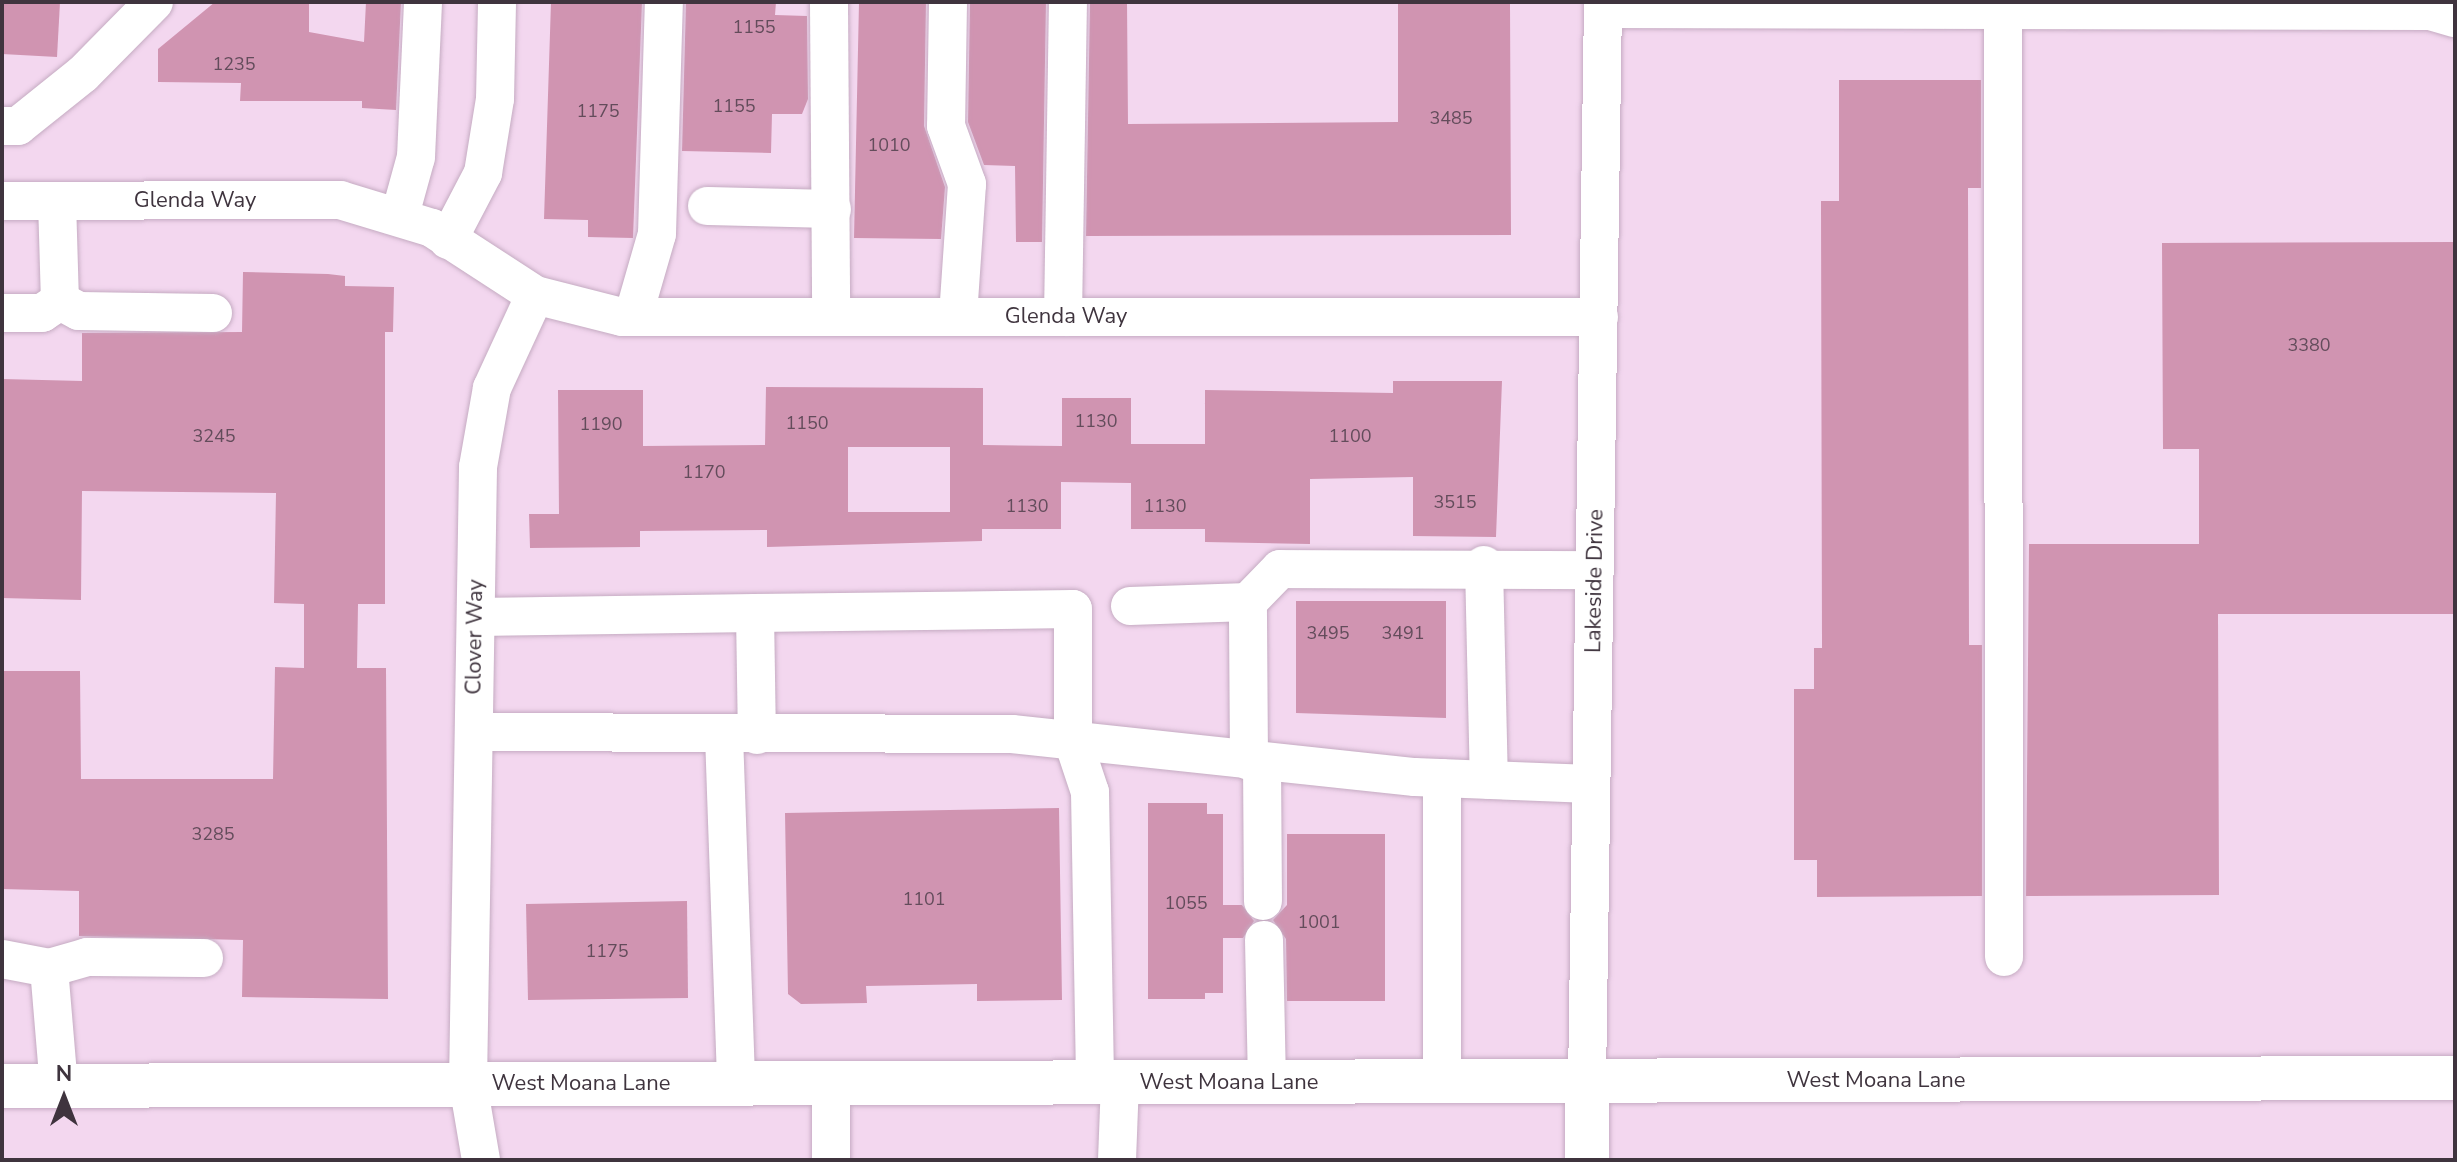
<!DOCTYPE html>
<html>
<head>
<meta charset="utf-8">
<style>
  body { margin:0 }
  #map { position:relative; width:2457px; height:1162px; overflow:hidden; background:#f3d7ef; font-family:"Nunito Sans",sans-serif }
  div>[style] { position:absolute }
  .building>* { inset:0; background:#d094b1 }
  .roads { filter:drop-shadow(0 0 2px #c5abc2) drop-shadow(0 0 2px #c5abc2) }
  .minor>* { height:38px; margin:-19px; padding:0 19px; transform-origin:19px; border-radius:19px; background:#fff }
  .major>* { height:44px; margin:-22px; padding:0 22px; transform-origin:22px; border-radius:22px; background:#fff }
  span { translate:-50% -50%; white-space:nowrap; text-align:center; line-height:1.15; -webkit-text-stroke:6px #fff; paint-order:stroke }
  .number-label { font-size:18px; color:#634c5b }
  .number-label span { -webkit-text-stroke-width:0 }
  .street-label { font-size:22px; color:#3f343e }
  .frame { position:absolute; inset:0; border:4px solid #3f343e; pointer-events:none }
  .north { position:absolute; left:24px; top:1058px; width:80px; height:80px; -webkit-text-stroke:6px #fff; paint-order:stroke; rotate:0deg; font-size:22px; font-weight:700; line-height:32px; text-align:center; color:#3f343e }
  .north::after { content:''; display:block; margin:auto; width:28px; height:36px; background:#3f343e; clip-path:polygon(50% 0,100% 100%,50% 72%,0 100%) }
</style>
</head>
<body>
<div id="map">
  <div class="building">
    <div style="clip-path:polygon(2px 2px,60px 2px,57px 57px,2px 54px)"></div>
    <div style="clip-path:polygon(215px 2px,309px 2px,309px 32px,364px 42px,366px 2px,401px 2px,396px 110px,362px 108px,362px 101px,240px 101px,241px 83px,158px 82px,158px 49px)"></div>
    <div style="clip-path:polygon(551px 2px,642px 2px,633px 238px,588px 237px,588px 220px,544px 219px)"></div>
    <div style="clip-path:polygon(686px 2px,776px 2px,775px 15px,807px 16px,808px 99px,802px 114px,772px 114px,771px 153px,682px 151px)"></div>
    <div style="clip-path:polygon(859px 2px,926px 2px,924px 126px,945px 187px,941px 239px,854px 238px)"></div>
    <div style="clip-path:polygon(970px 2px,1046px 2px,1042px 242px,1016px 242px,1015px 166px,984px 165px,968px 122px)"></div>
    <div style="clip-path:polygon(1090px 2px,1127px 2px,1128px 124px,1398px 122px,1398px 2px,1510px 2px,1511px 235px,1086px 236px)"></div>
    <div style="clip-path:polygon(1839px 80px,1981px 80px,1981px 188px,1968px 188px,1969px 645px,1982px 645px,1982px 896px,1817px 897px,1817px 860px,1794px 860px,1794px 689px,1814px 689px,1814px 648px,1822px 648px,1821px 201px,1839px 201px)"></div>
    <div style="clip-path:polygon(2455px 242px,2455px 614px,2218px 614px,2219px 895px,2026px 896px,2029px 544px,2199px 544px,2199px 449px,2163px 449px,2162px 243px)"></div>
    <div style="clip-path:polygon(243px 272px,328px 274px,345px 276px,345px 286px,394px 287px,393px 332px,385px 332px,385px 604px,358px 604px,357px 668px,386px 668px,388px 999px,242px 997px,243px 940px,79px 936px,79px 891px,2px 889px,2px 671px,80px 671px,81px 779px,273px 779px,275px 667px,304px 668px,304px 604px,274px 603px,276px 493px,82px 491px,81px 600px,2px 598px,2px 379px,82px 381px,82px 333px,242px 332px)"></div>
    <div style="clip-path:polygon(evenodd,1393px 381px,1502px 381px,1496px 537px,1413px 536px,1413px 477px,1310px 479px,1310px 544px,1205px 542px,1205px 529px,1131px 529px,1131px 483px,1061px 482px,1061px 529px,982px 529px,982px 541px,767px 547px,767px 530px,640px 531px,640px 547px,530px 548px,529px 514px,559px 514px,558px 390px,643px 390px,643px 446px,765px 445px,766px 387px,983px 388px,983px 445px,1062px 446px,1062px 398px,1131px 398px,1131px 444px,1205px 444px,1205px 390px,1393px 393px,1393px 381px,848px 447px,950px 447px,950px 512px,848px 512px,848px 447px)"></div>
    <div style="clip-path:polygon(1296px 601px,1446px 601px,1446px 718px,1296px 713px)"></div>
    <div style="clip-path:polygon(1148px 803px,1207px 803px,1207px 814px,1223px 814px,1223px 905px,1242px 905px,1254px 921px,1243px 938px,1223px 938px,1223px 993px,1205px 993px,1205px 999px,1148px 999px)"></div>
    <div style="clip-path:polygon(1059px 808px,1062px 1000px,977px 1001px,977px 984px,866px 986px,867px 1003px,801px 1004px,788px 994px,785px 813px)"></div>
    <div style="clip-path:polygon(1287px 834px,1385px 834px,1385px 1001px,1287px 1001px,1286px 939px,1273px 920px,1287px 905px)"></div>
    <div style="clip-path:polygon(687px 901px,688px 998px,528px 1000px,526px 904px)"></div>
  </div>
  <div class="roads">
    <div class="minor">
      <div style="left:829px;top:2px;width:315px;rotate:89.6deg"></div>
      <div style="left:948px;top:2px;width:124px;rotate:90.9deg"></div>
      <div style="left:946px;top:126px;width:62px;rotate:70.1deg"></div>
      <div style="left:967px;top:184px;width:133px;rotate:93.9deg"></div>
      <div style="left:1603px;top:9px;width:827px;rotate:0.14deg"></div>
      <div style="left:2430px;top:11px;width:26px;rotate:16deg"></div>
      <div style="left:2003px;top:11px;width:946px;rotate:89.94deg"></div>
      <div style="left:2px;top:126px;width:16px"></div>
      <div style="left:18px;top:126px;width:83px;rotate:-38.7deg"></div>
      <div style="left:83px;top:74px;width:101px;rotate:-45.4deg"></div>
      <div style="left:2px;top:201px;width:338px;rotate:-0.2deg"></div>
      <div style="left:340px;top:200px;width:96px;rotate:16.9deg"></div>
      <div style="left:432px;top:228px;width:123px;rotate:33deg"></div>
      <div style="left:535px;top:295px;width:90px;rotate:14.2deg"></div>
      <div style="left:622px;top:317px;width:977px"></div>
      <div style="left:57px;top:201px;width:100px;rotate:88.3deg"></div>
      <div style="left:60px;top:301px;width:21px;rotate:28deg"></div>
      <div style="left:79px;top:311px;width:134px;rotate:0.9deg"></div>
      <div style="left:707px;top:206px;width:125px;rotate:1.4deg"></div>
      <div style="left:400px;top:215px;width:60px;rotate:-74.6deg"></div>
      <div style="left:416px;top:157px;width:155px;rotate:-87.4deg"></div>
      <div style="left:448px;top:240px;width:76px;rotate:-62.4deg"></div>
      <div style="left:483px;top:173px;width:75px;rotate:-80.8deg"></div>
      <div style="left:495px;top:99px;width:97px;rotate:-88.8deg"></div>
      <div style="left:2px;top:313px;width:40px"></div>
      <div style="left:42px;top:313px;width:22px;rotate:-34deg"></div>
      <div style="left:633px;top:317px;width:86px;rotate:-73.9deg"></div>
      <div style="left:657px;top:234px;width:232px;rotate:-88.3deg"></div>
      <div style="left:1063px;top:317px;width:315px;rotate:-89.1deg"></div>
      <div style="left:1484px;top:565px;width:215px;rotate:88.7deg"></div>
      <div style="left:1130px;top:606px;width:118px;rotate:-1.9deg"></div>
      <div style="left:755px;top:613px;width:318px;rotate:-0.7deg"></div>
      <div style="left:1073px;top:609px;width:132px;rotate:90deg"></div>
      <div style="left:1073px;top:741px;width:54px;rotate:71.6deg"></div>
      <div style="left:1090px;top:792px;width:291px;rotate:89deg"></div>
      <div style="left:476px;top:617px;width:279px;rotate:-0.8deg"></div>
      <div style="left:755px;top:613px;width:122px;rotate:89.1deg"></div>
      <div style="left:474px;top:732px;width:538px;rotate:0.21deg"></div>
      <div style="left:1012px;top:734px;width:405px;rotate:6.1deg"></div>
      <div style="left:1415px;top:777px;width:176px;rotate:2.3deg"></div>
      <div style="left:724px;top:735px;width:349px;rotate:88deg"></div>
      <div style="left:1249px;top:761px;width:159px;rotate:-90.4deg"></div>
      <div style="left:1248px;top:602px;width:46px;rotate:-45.9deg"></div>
      <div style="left:1280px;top:569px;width:315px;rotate:0.2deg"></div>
      <div style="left:1262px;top:762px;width:139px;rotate:89.6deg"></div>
      <div style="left:1442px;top:778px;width:304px;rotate:90deg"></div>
      <div style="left:1264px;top:940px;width:142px;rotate:88.8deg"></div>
      <div style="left:2px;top:959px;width:48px;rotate:10.8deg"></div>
      <div style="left:49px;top:968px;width:118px;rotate:85.2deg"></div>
      <div style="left:49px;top:968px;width:40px;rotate:-16deg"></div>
      <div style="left:87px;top:957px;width:117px;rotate:0.5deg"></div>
      <div style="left:1587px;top:1082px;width:1080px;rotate:-89.15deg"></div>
      <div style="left:831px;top:1084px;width:76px;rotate:90deg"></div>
      <div style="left:481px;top:1160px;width:77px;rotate:-99.7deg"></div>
      <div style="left:468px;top:1084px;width:617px;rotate:-89.07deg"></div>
      <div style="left:478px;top:467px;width:80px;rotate:-80deg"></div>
      <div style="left:492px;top:388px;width:102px;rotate:-65.2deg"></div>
      <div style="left:1117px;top:1160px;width:77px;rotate:-87.8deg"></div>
    </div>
    <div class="major">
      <div style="left:2px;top:1086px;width:2453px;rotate:-0.19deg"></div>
      <div style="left:1587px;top:1160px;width:78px;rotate:-90deg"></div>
    </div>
  </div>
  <div class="number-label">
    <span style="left:754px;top:27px">1155</span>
    <span style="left:234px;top:64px">1235</span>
    <span style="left:734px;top:106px">1155</span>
    <span style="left:598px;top:111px">1175</span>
    <span style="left:1451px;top:118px">3485</span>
    <span style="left:889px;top:145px">1010</span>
    <span style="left:2309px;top:345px">3380</span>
    <span style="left:1096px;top:421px">1130</span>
    <span style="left:807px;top:423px">1150</span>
    <span style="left:601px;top:424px">1190</span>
    <span style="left:214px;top:436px">3245</span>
    <span style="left:1350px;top:436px">1100</span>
    <span style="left:704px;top:472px">1170</span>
    <span style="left:1455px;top:502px">3515</span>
    <span style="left:1027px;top:506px">1130</span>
    <span style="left:1165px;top:506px">1130</span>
    <span style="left:1328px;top:633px">3495</span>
    <span style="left:1403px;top:633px">3491</span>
    <span style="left:213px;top:834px">3285</span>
    <span style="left:924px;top:899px">1101</span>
    <span style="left:1186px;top:903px">1055</span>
    <span style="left:1319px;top:922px">1001</span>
    <span style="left:607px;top:951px">1175</span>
  </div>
  <div class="street-label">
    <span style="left:195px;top:201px">Glenda Way</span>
    <span style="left:1066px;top:317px">Glenda Way</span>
    <span style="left:1595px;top:581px;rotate:-89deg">Lakeside Drive</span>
    <span style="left:475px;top:637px;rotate:-89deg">Clover Way</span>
    <span style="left:1876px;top:1081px">West Moana Lane</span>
    <span style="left:1229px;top:1083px">West Moana Lane</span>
    <span style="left:581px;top:1084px">West Moana Lane</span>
  </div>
  <div class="frame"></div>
  <div class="north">N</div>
</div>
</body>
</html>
